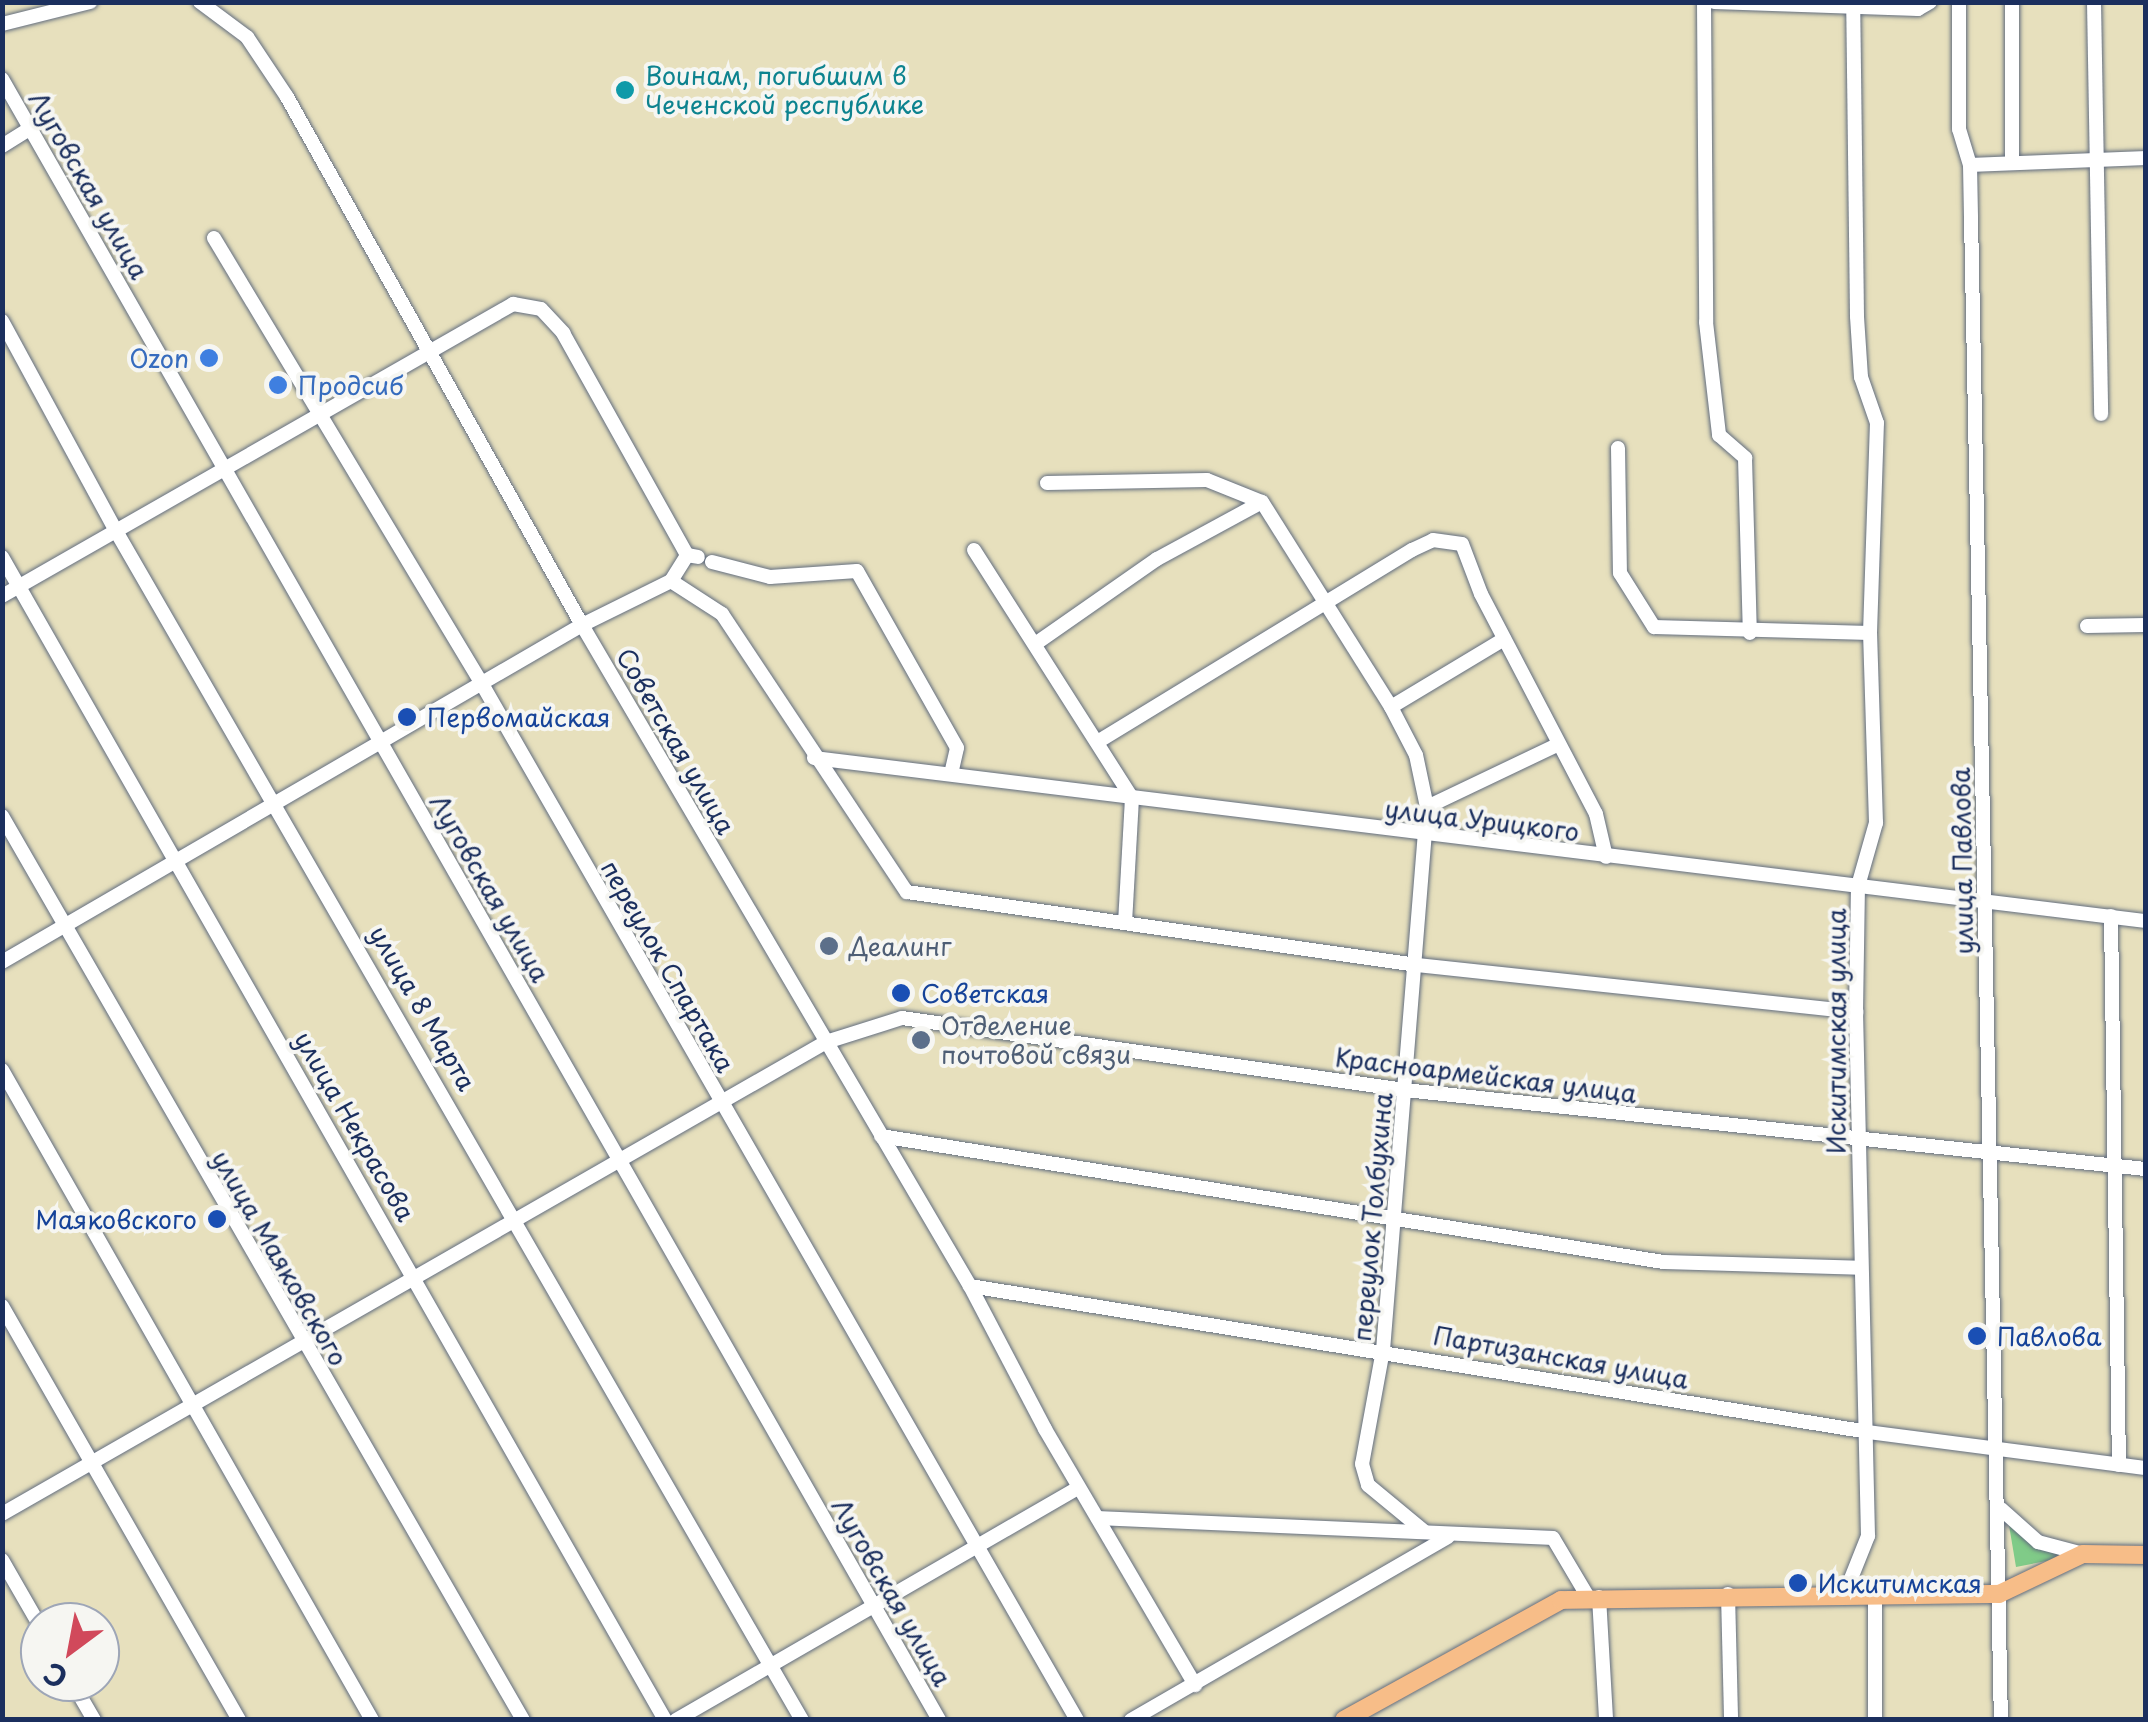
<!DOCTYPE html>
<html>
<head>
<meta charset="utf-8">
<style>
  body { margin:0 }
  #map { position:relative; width:2148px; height:1722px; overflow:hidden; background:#e7e0bd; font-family:"Playpen Sans",sans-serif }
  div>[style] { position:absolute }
  .green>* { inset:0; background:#80cb88 }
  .roads { filter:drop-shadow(0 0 2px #626d7f) drop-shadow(0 0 2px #626d7f) }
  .minor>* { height:14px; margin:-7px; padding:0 7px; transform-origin:7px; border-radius:7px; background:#fff }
  .major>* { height:18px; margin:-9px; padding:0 9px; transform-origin:9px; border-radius:9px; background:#f7bd88 }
  .dots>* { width:28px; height:28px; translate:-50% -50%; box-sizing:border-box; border:5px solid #f6f6f2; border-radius:50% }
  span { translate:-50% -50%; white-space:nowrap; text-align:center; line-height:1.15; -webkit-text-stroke:8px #f6f6f2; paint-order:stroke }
  .culture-label { font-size:25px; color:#0d838f }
  .left { translate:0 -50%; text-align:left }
  .street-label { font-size:25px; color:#1b2f5e }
  .shop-label { font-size:25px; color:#366cbe }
  .right { translate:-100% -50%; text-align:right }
  .transit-label { font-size:25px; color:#164399 }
  .service-label { font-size:25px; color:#4e5e75 }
  .frame { position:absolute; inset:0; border:5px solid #1b2f5e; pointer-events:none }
  .north { position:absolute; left:20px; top:1602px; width:100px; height:100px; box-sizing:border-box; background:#f6f6f2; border:2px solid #9ea6b7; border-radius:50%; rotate:212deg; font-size:28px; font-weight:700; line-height:40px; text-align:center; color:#1b2f5e }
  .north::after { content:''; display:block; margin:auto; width:35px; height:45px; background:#d1495b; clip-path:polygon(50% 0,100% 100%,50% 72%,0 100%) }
</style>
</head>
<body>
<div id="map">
  <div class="green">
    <div style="clip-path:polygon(2009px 1525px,2043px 1550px,2067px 1557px,2016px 1567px)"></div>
  </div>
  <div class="roads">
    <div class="minor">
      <div style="left:200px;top:2px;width:59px;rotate:36.7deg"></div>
      <div style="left:247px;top:37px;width:72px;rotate:56.3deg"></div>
      <div style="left:287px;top:97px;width:605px;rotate:60.81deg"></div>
      <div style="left:582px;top:625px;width:766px;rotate:59.59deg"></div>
      <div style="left:970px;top:1286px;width:161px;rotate:62.3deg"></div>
      <div style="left:1045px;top:1429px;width:297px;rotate:59.6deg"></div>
      <div style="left:1704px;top:2px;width:320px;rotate:89.6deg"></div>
      <div style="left:1706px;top:322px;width:114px;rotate:83.4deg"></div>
      <div style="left:1719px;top:435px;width:35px;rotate:41deg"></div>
      <div style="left:1745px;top:458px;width:175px;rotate:88.4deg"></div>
      <div style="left:1714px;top:2px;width:204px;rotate:2deg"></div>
      <div style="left:1918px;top:9px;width:14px;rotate:-30deg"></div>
      <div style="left:1959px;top:2px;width:127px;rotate:90deg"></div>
      <div style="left:1959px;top:129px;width:38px;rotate:73deg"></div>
      <div style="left:1970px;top:165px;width:52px;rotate:88.9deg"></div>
      <div style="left:1971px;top:217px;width:1503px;rotate:88.86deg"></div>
      <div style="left:2012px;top:2px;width:159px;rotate:90deg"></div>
      <div style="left:2094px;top:2px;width:412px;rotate:89deg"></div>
      <div style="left:2px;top:24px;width:91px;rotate:-14deg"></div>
      <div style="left:2px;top:79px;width:1890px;rotate:60.27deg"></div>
      <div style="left:2px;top:146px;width:34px;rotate:-32deg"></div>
      <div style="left:1970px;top:165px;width:176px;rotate:-2.3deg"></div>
      <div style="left:214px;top:238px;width:520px;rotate:59deg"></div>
      <div style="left:482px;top:684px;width:1195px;rotate:60.13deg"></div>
      <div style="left:2px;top:321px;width:239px;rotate:61.5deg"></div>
      <div style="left:116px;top:531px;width:1373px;rotate:60.02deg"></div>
      <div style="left:1618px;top:448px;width:125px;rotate:89.1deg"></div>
      <div style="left:1620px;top:573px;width:64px;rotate:57.8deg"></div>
      <div style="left:1654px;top:627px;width:216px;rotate:1.6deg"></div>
      <div style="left:1047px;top:483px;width:160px;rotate:-1.1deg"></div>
      <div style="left:1207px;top:480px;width:59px;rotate:21.8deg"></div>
      <div style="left:1262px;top:502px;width:242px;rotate:57.8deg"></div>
      <div style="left:1391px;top:707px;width:54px;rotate:62.5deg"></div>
      <div style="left:1416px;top:755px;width:53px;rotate:78.1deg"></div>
      <div style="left:1427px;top:807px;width:545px;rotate:94.63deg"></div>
      <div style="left:1383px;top:1350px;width:116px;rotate:100.4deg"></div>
      <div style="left:1362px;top:1464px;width:22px;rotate:74deg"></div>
      <div style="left:1368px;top:1485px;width:74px;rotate:39.5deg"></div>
      <div style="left:974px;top:550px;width:294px;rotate:57.5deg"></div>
      <div style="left:1132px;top:798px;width:125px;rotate:93.2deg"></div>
      <div style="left:2px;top:557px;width:1339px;rotate:60.31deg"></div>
      <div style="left:712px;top:562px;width:60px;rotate:14.5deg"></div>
      <div style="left:770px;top:577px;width:87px;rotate:-3.9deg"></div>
      <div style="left:857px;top:571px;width:203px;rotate:60.5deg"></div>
      <div style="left:957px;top:748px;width:26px;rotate:103deg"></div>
      <div style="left:671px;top:581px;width:61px;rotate:32.9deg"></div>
      <div style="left:722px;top:614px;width:334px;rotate:56.4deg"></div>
      <div style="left:907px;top:892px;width:515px;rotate:8.15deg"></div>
      <div style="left:1417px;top:965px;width:442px;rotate:6.1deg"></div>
      <div style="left:2px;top:596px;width:589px;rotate:-29.74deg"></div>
      <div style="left:513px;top:304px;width:28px;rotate:10deg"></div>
      <div style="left:541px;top:309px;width:33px;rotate:47deg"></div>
      <div style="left:563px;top:333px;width:254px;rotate:60.8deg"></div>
      <div style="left:2087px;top:626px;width:59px;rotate:-1deg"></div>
      <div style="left:1038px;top:642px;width:145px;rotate:-34.9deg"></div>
      <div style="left:1157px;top:559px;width:119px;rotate:-28.5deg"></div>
      <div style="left:1391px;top:707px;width:132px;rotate:-31deg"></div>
      <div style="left:1099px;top:741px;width:367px;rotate:-31.4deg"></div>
      <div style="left:1412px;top:550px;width:23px;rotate:-25deg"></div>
      <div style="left:1433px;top:540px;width:29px;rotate:8deg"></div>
      <div style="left:1462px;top:544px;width:53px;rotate:69.2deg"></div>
      <div style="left:1481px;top:594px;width:248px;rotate:62.4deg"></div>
      <div style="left:1596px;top:814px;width:44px;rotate:76.9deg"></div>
      <div style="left:814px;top:758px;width:1342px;rotate:6.98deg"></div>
      <div style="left:1427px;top:807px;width:144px;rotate:-25.5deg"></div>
      <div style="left:2px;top:816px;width:1043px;rotate:60.04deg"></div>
      <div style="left:2111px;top:916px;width:549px;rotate:89.17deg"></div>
      <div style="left:2px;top:962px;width:671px;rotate:-30.16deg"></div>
      <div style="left:582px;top:625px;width:99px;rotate:-26.3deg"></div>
      <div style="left:671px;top:581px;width:31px;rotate:-58deg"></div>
      <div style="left:687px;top:555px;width:11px;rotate:10deg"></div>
      <div style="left:2px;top:1070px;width:748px;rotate:60.35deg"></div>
      <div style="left:881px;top:1136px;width:792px;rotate:9.15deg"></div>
      <div style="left:1663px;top:1262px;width:198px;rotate:1.7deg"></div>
      <div style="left:970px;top:1286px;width:910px;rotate:9.23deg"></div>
      <div style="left:1868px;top:1432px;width:280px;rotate:7.4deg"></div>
      <div style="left:2px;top:1306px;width:477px;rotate:60.2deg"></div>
      <div style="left:2001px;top:1509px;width:50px;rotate:41.7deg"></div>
      <div style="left:2038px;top:1542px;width:47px;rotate:14.9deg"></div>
      <div style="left:2px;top:1514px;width:950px;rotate:-29.8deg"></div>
      <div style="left:826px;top:1042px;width:80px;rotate:-17.5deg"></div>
      <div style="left:902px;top:1018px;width:508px;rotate:8.15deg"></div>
      <div style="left:1405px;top:1090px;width:745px;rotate:6.09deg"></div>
      <div style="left:1098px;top:1518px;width:455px;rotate:2.5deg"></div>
      <div style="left:1553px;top:1538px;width:69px;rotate:59.3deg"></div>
      <div style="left:2px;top:1560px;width:76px;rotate:60.1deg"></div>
      <div style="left:1728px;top:1594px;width:126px;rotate:88.6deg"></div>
      <div style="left:1875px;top:1595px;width:125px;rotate:90deg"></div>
      <div style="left:1844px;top:1596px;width:65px;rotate:-68.2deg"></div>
      <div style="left:1868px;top:1536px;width:524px;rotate:-91.31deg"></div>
      <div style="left:1856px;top:1012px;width:126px;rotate:-89.1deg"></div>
      <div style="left:1858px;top:886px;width:66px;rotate:-74.1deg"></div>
      <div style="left:1876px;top:823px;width:190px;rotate:-91.8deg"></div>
      <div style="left:1870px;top:633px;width:210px;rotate:-88.1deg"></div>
      <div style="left:1877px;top:423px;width:49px;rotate:-109.2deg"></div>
      <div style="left:1861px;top:377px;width:61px;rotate:-93.8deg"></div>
      <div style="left:1857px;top:316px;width:314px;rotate:-90.7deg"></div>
      <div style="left:1599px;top:1597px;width:123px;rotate:86.7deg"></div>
      <div style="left:72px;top:1682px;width:44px;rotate:59.9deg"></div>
      <div style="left:676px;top:1720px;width:464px;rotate:-30deg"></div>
      <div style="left:1131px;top:1720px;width:366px;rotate:-30deg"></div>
    </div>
    <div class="major">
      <div style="left:1344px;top:1720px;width:248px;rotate:-28.9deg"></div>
      <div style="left:1561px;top:1600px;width:438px;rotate:-0.8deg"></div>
      <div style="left:1999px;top:1594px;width:93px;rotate:-25.5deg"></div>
      <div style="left:2083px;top:1554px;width:63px;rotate:0.9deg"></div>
    </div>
  </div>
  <div class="dots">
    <div style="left:625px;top:90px;background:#0f9aa8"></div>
    <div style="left:209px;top:358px;background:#3f7fe0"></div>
    <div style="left:278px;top:385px;background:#3f7fe0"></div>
    <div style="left:407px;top:717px;background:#1a4fb4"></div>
    <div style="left:829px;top:946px;background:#5c6f8a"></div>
    <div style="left:901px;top:993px;background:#1a4fb4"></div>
    <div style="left:921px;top:1040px;background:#5c6f8a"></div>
    <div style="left:217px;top:1219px;background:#1a4fb4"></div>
    <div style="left:1977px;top:1336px;background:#1a4fb4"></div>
    <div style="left:1798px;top:1583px;background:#1a4fb4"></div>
  </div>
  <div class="culture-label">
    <span class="left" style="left:645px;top:90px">Воинам, погибшим в<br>Чеченской республике</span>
  </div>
  <div class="street-label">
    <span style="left:89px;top:185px;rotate:60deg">Луговская улица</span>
    <span style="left:676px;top:741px;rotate:60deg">Советская улица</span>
    <span style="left:1482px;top:820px;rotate:7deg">улица Урицкого</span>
    <span style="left:1962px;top:861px;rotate:-91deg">улица Павлова</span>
    <span style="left:490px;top:888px;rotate:60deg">Луговская улица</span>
    <span style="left:668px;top:966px;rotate:60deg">переулок Спартака</span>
    <span style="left:423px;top:1008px;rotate:60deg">улица 8 Марта</span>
    <span style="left:1836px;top:1031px;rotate:-90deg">Искитимская улица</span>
    <span style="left:1486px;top:1075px;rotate:7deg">Красноармейская улица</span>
    <span style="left:355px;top:1126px;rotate:60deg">улица Некрасова</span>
    <span style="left:1372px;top:1217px;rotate:-85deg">переулок Толбухина</span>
    <span style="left:280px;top:1258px;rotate:60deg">улица Маяковского</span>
    <span style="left:1561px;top:1357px;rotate:10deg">Партизанская улица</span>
    <span style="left:892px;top:1592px;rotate:60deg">Луговская улица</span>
  </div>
  <div class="shop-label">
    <span class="right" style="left:189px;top:358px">Ozon</span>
    <span class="left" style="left:298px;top:385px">Продсиб</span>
  </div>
  <div class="transit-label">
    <span class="left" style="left:427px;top:717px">Первомайская</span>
    <span class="left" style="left:921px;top:993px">Советская</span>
    <span class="right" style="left:197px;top:1219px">Маяковского</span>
    <span class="left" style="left:1997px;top:1336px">Павлова</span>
    <span class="left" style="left:1818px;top:1583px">Искитимская</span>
  </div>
  <div class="service-label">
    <span class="left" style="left:849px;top:946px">Деалинг</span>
    <span class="left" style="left:941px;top:1040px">Отделение<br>почтовой связи</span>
  </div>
  <div class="frame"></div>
  <div class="north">С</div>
</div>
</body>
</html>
